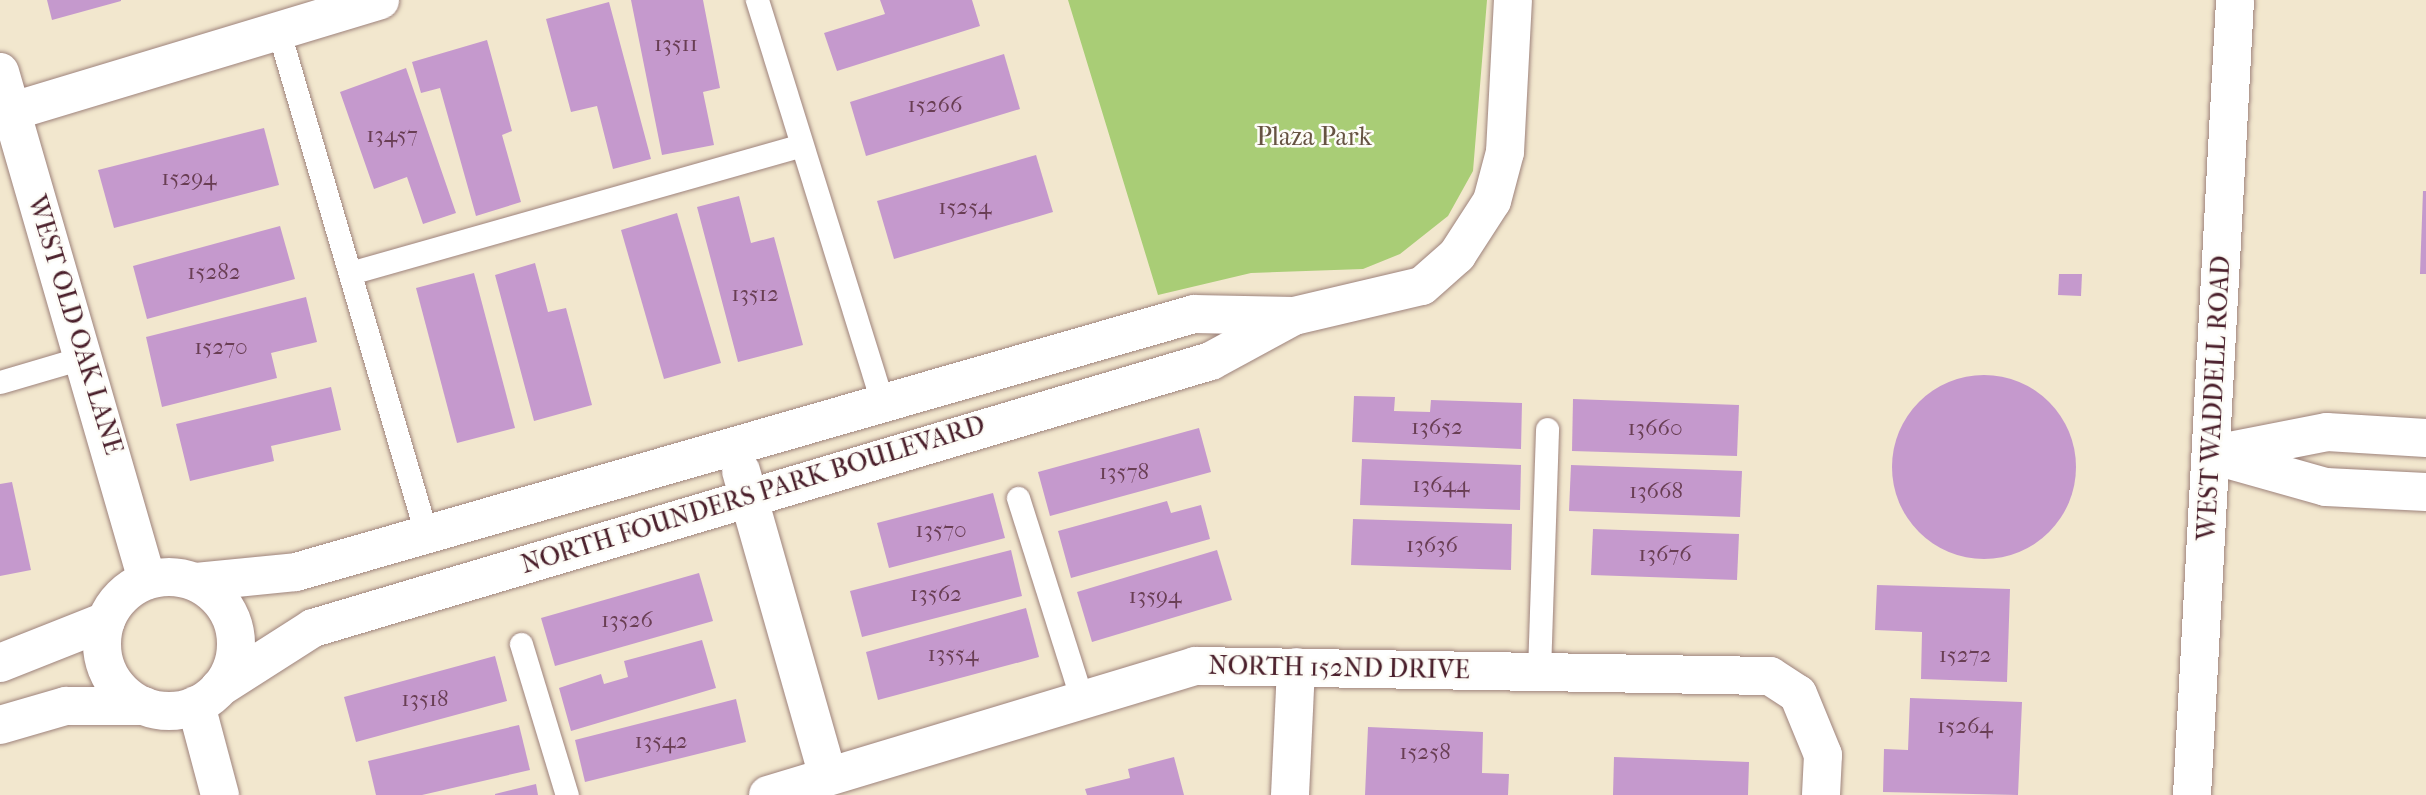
<!DOCTYPE html>
<html>
<head>
<meta charset="utf-8">
<style>
  body { margin:0 }
  #map { position:relative; width:2426px; height:795px; overflow:hidden; background:#f2e7ce; font-family:"IM FELL French Canon",serif }
  div>[style] { position:absolute }
  .green>* { inset:0; background:#a9cd76 }
  .building>* { inset:0; background:#c599cd }
  .round { border-radius:50% }
  .roads { filter:drop-shadow(0 0 2px #9e837c) drop-shadow(0 0 2px #9e837c) }
  .lane>* { height:23px; margin:-11.5px; padding:0 11.5px; transform-origin:11.5px; border-radius:11.5px; background:#fff }
  .street>* { height:38px; margin:-19px; padding:0 19px; transform-origin:19px; border-radius:19px; background:#fff }
  .street>.ring { margin:-19px; padding:0; box-sizing:content-box; background:none; border:38px solid #fff; border-radius:50% }
  .secondary>* { height:38px; margin:-19px; padding:0 19px; transform-origin:19px; border-radius:19px; background:#fff }
  span { translate:-50% -50%; white-space:nowrap; text-align:center; line-height:1.15; -webkit-text-stroke:5px #fdfcf7; paint-order:stroke }
  .number-label { font-size:23px; color:#693e54 }
  .number-label span { -webkit-text-stroke-width:0 }
  .park-label { font-size:26px; color:#665342 }
  .street-label { font-size:26px; color:#4a1f2b }
</style>
</head>
<body>
<div id="map">
  <div class="green">
    <div style="clip-path:polygon(1068px 0,1487px 0,1473px 171px,1448px 216px,1400px 254px,1363px 269px,1251px 273px,1158px 295px)"></div>
  </div>
  <div class="building">
    <div style="clip-path:polygon(47px 0,121px 0,121px 1px,52px 20px)"></div>
    <div style="clip-path:polygon(631px 0,703px 0,720px 88px,703px 92px,714px 145px,662px 155px)"></div>
    <div style="clip-path:polygon(880px 0,972px 0,980px 26px,837px 71px,824px 33px,885px 14px)"></div>
    <div style="clip-path:polygon(609px 2px,651px 159px,613px 169px,597px 106px,571px 112px,546px 19px)"></div>
    <div style="clip-path:polygon(487px 40px,512px 131px,502px 135px,521px 202px,476px 216px,440px 88px,421px 93px,412px 62px)"></div>
    <div style="clip-path:polygon(1004px 54px,1020px 109px,866px 156px,850px 102px)"></div>
    <div style="clip-path:polygon(406px 68px,456px 213px,423px 224px,407px 177px,374px 189px,340px 92px)"></div>
    <div style="clip-path:polygon(264px 128px,279px 185px,114px 228px,98px 170px)"></div>
    <div style="clip-path:polygon(1036px 155px,1053px 212px,894px 259px,877px 201px)"></div>
    <div style="clip-path:polygon(2423px 191px,2426px 191px,2426px 274px,2420px 274px)"></div>
    <div style="clip-path:polygon(739px 196px,751px 243px,774px 237px,803px 345px,738px 362px,697px 207px)"></div>
    <div style="clip-path:polygon(677px 213px,721px 363px,664px 379px,621px 230px)"></div>
    <div style="clip-path:polygon(280px 226px,295px 279px,147px 319px,133px 266px)"></div>
    <div style="clip-path:polygon(535px 263px,548px 312px,566px 308px,592px 405px,534px 421px,495px 275px)"></div>
    <div style="clip-path:polygon(474px 273px,515px 428px,457px 443px,416px 288px)"></div>
    <div style="clip-path:polygon(2059px 274px,2082px 274px,2081px 296px,2058px 295px)"></div>
    <div style="clip-path:polygon(306px 297px,317px 342px,271px 353px,277px 378px,162px 407px,146px 337px)"></div>
    <div class="round" style="left:1892px;top:375px;width:184px;height:184px"></div>
    <div style="clip-path:polygon(331px 387px,341px 430px,271px 446px,274px 461px,190px 481px,176px 424px)"></div>
    <div style="clip-path:polygon(1354px 396px,1395px 397px,1394px 411px,1430px 412px,1431px 400px,1522px 403px,1521px 449px,1352px 442px)"></div>
    <div style="clip-path:polygon(1573px 399px,1739px 405px,1737px 456px,1572px 451px)"></div>
    <div style="clip-path:polygon(1199px 428px,1211px 472px,1050px 516px,1038px 472px)"></div>
    <div style="clip-path:polygon(1362px 459px,1521px 465px,1520px 510px,1360px 505px)"></div>
    <div style="clip-path:polygon(1571px 465px,1742px 471px,1740px 517px,1569px 511px)"></div>
    <div style="clip-path:polygon(12px 482px,31px 570px,0 576px,0 484px)"></div>
    <div style="clip-path:polygon(993px 493px,1005px 538px,889px 568px,877px 523px)"></div>
    <div style="clip-path:polygon(1167px 501px,1171px 513px,1201px 505px,1210px 539px,1071px 578px,1058px 531px)"></div>
    <div style="clip-path:polygon(1353px 519px,1512px 524px,1511px 570px,1351px 565px)"></div>
    <div style="clip-path:polygon(1593px 529px,1739px 534px,1737px 580px,1591px 575px)"></div>
    <div style="clip-path:polygon(1011px 550px,1022px 596px,862px 637px,850px 591px)"></div>
    <div style="clip-path:polygon(1217px 550px,1232px 600px,1092px 642px,1077px 592px)"></div>
    <div style="clip-path:polygon(699px 573px,713px 621px,555px 666px,541px 618px)"></div>
    <div style="clip-path:polygon(1877px 585px,2010px 589px,2007px 682px,1921px 679px,1922px 632px,1875px 630px)"></div>
    <div style="clip-path:polygon(1026px 608px,1039px 657px,878px 700px,866px 652px)"></div>
    <div style="clip-path:polygon(702px 640px,716px 688px,571px 731px,559px 688px,601px 674px,604px 684px,628px 677px,624px 661px)"></div>
    <div style="clip-path:polygon(495px 656px,507px 701px,356px 742px,344px 697px)"></div>
    <div style="clip-path:polygon(1910px 698px,2022px 702px,2018px 795px,1883px 792px,1884px 749px,1908px 750px)"></div>
    <div style="clip-path:polygon(736px 699px,746px 742px,585px 782px,575px 740px)"></div>
    <div style="clip-path:polygon(519px 725px,530px 770px,422px 795px,376px 795px,368px 761px)"></div>
    <div style="clip-path:polygon(1368px 727px,1483px 732px,1482px 773px,1509px 774px,1508px 795px,1365px 795px)"></div>
    <div style="clip-path:polygon(1174px 757px,1184px 795px,1087px 795px,1085px 789px,1130px 778px,1128px 769px)"></div>
    <div style="clip-path:polygon(1614px 757px,1749px 762px,1748px 795px,1613px 795px)"></div>
    <div style="clip-path:polygon(536px 784px,538px 795px,495px 795px,495px 794px)"></div>
  </div>
  <div class="roads">
    <div class="lane">
      <div style="left:757px;top:0;width:423px;rotate:72.7deg"></div>
      <div style="left:278px;top:29px;width:525px;rotate:73.64deg"></div>
      <div style="left:350px;top:273px;width:469px;rotate:-15.8deg"></div>
      <div style="left:0;top:382px;width:89px;rotate:-16.4deg"></div>
      <div style="left:1018px;top:498px;width:212px;rotate:72.4deg"></div>
      <div style="left:521px;top:644px;width:158px;rotate:73.1deg"></div>
      <div style="left:1539px;top:672px;width:243px;rotate:-88.1deg"></div>
    </div>
    <div class="street">
      <div style="left:0;top:72px;width:529px;rotate:73.86deg"></div>
      <div style="left:0;top:115px;width:397px;rotate:-16.8deg"></div>
      <div style="left:2220px;top:453px;width:109px;rotate:-11.1deg"></div>
      <div style="left:2327px;top:432px;width:99px;rotate:3.5deg"></div>
      <div style="left:2212px;top:455px;width:118px;rotate:15.7deg"></div>
      <div style="left:2326px;top:487px;width:100px;rotate:2.9deg"></div>
      <div style="left:741px;top:471px;width:317px;rotate:74.1deg"></div>
      <div class="ring" style="left:102px;top:577px;width:96px;height:96px"></div>
      <div style="left:196px;top:582px;width:100px;rotate:-5.7deg"></div>
      <div style="left:296px;top:572px;width:934px;rotate:-16.03deg"></div>
      <div style="left:1194px;top:314px;width:100px;rotate:1.1deg"></div>
      <div style="left:1294px;top:316px;width:131px;rotate:-13.2deg"></div>
      <div style="left:1422px;top:286px;width:47px;rotate:-41.5deg"></div>
      <div style="left:1457px;top:255px;width:64px;rotate:-57.1deg"></div>
      <div style="left:1492px;top:201px;width:51px;rotate:-75.1deg"></div>
      <div style="left:1505px;top:152px;width:152px;rotate:-87deg"></div>
      <div style="left:0;top:663px;width:114px;rotate:-21.6deg"></div>
      <div style="left:219px;top:688px;width:112px;rotate:-32.6deg"></div>
      <div style="left:313px;top:628px;width:937px;rotate:-16.56deg"></div>
      <div style="left:1211px;top:361px;width:92px;rotate:-28.5deg"></div>
      <div style="left:196px;top:705px;width:93px;rotate:75.1deg"></div>
      <div style="left:0;top:725px;width:69px;rotate:-16.1deg"></div>
      <div style="left:66px;top:706px;width:78px"></div>
      <div style="left:768px;top:795px;width:446px;rotate:-16.8deg"></div>
      <div style="left:1195px;top:666px;width:575px;rotate:1deg"></div>
      <div style="left:1770px;top:676px;width:33px;rotate:33deg"></div>
      <div style="left:1798px;top:694px;width:66px;rotate:67.7deg"></div>
      <div style="left:1823px;top:755px;width:40px;rotate:92.9deg"></div>
      <div style="left:1290px;top:795px;width:128px;rotate:-87.3deg"></div>
    </div>
    <div class="secondary">
      <div style="left:2192px;top:795px;width:796px;rotate:-86.9deg"></div>
    </div>
  </div>
  <div class="number-label">
    <span style="left:676px;top:44px">13511</span>
    <span style="left:935px;top:105px">15266</span>
    <span style="left:392px;top:135px">13457</span>
    <span style="left:189px;top:178px">15294</span>
    <span style="left:965px;top:207px">15254</span>
    <span style="left:214px;top:272px">15282</span>
    <span style="left:755px;top:294px">13512</span>
    <span style="left:221px;top:347px">15270</span>
    <span style="left:1437px;top:427px">13652</span>
    <span style="left:1655px;top:428px">13660</span>
    <span style="left:1124px;top:472px">13578</span>
    <span style="left:1441px;top:485px">13644</span>
    <span style="left:1656px;top:491px">13668</span>
    <span style="left:941px;top:530px">13570</span>
    <span style="left:1432px;top:545px">13636</span>
    <span style="left:1665px;top:554px">13676</span>
    <span style="left:936px;top:594px">13562</span>
    <span style="left:1155px;top:596px">13594</span>
    <span style="left:627px;top:620px">13526</span>
    <span style="left:953px;top:654px">13554</span>
    <span style="left:1965px;top:655px">15272</span>
    <span style="left:425px;top:699px">13518</span>
    <span style="left:1965px;top:726px">15264</span>
    <span style="left:661px;top:741px">13542</span>
    <span style="left:1425px;top:752px">15258</span>
  </div>
  <div class="park-label">
    <span style="left:1314px;top:137px">Plaza Park</span>
  </div>
  <div class="street-label">
    <span style="left:75px;top:325px;rotate:73deg">WEST OLD OAK LANE</span>
    <span style="left:2214px;top:398px;rotate:-87deg">WEST WADDELL ROAD</span>
    <span style="left:753px;top:495px;rotate:-17deg">NORTH FOUNDERS PARK BOULEVARD</span>
    <span style="left:1339px;top:668px;rotate:1deg">NORTH 152ND DRIVE</span>
  </div>
</div>
</body>
</html>
